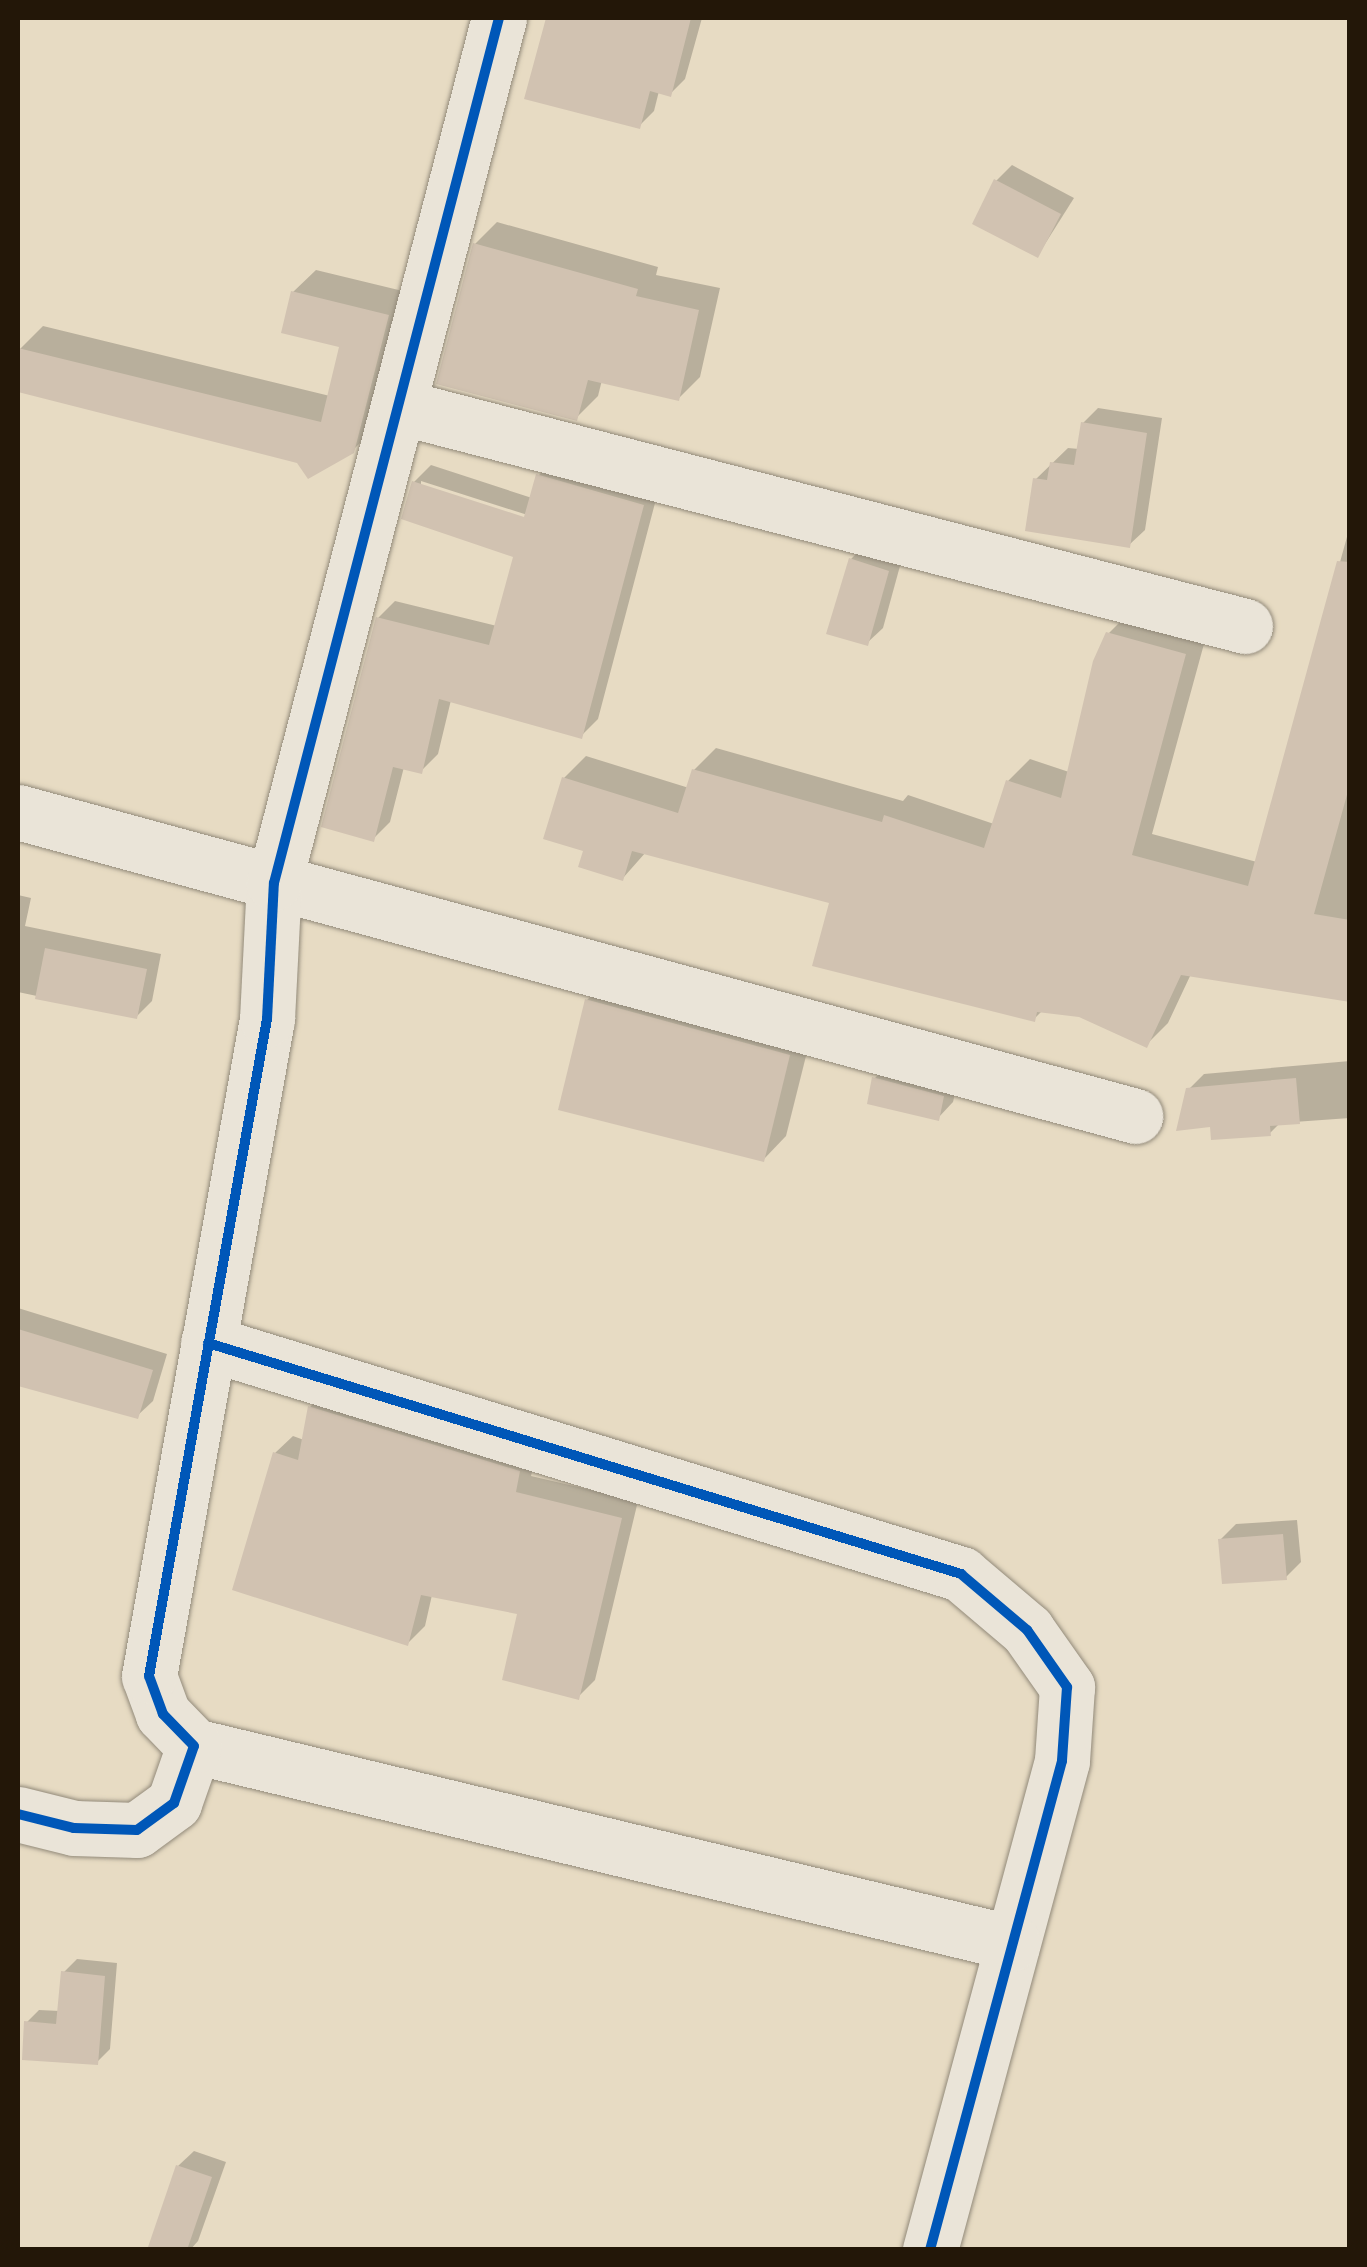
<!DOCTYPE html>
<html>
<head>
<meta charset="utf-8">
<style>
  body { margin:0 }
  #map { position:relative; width:1367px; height:2267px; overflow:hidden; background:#e7dbc3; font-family:"IM FELL Double Pica",serif }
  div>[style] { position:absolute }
  .shadow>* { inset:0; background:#0003 }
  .building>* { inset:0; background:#d1c2b1 }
  .roads { filter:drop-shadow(0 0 2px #928a7a) drop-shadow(0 0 2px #928a7a) }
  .minor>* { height:55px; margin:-27.5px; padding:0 27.5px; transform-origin:27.5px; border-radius:27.5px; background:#eae4d8 }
  .cycleway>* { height:10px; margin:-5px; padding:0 5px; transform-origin:5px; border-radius:5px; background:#0057b8 }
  span { translate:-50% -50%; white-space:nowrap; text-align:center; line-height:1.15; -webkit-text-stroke:9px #f9ebce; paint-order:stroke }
  .frame { position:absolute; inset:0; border:20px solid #231708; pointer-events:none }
</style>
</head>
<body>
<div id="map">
  <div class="shadow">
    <div style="clip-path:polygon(548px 18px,702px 18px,685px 79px,670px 94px,659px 91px,654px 111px,639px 126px,527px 97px)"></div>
    <div style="clip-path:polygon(1012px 165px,1074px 198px,1038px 255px,996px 181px)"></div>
    <div style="clip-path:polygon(497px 222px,658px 267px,656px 275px,720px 288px,700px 377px,678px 399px,602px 380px,598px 396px,576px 418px,475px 244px)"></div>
    <div style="clip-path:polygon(316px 270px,411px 293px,376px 427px,352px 451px,299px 461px,18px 389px,20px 349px,43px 326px,330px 396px,342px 345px,293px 292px)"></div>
    <div style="clip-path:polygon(1098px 408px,1162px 418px,1145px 530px,1129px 545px,1036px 479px,1068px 448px,1079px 449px,1083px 423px)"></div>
    <div style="clip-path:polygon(evenodd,555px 459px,659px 488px,598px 719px,581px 736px,451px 700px,438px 754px,421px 771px,404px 767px,390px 822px,373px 839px,378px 618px,395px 601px,497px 626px,516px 555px,414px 482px,431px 465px,532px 498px,538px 476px,555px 459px,421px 481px,537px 518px,535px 523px,421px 487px,421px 481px)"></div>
    <div style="clip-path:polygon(1350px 526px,1350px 999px,1191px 974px,1168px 1023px,1146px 1045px,1080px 1015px,1043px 1010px,1034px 1019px,832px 901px,646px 852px,623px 878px,586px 849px,564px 778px,586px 756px,689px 788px,694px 770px,716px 748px,903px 801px,908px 795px,994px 824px,1008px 781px,1030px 759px,1069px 772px,1108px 634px,1130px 612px,1207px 633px,1152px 834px,1257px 862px)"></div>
    <div style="clip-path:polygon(866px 544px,903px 555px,883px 628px,867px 643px,851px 559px)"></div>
    <div style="clip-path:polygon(18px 895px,31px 898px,25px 926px,161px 954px,152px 1001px,136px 1017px,18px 992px)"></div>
    <div style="clip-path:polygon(610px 977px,812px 1032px,786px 1136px,764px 1159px,587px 1000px)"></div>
    <div style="clip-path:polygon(1350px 1061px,1350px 1118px,1280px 1123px,1270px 1133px,1212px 1125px,1189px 1089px,1204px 1074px)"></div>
    <div style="clip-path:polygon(890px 1063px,958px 1081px,953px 1102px,938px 1118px,875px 1078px)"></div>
    <div style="clip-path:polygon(18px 1308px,167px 1354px,153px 1401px,137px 1416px,18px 1384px)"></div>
    <div style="clip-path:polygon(327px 1390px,536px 1454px,531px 1476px,638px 1501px,595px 1680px,578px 1697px,520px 1612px,432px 1595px,425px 1626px,408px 1643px,275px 1453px,293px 1436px,304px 1440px,310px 1407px)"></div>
    <div style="clip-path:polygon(1297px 1520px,1301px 1562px,1286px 1577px,1221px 1539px,1236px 1524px)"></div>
    <div style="clip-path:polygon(77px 1959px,117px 1963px,110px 2049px,97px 2062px,26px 2023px,39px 2010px,60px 2011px,64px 1972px)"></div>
    <div style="clip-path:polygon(194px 2151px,226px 2162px,198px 2241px,190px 2250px,163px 2250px,178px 2166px)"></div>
  </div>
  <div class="building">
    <div style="clip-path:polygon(546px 18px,691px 18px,671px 97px,650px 91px,640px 129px,524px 99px)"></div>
    <div style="clip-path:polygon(994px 179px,1061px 214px,1038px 258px,972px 224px)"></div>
    <div style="clip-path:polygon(473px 243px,638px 289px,636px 296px,699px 310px,679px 401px,588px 380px,577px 421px,436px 384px)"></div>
    <div style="clip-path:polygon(291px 291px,389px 315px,354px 453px,308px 479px,297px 463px,18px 392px,18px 348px,321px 422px,339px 347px,281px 333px)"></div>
    <div style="clip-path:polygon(1081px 422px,1147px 433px,1130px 548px,1025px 531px,1033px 478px,1047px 480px,1050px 462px,1074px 465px)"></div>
    <div style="clip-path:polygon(536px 474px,644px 505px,582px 739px,439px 699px,422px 774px,393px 767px,374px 842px,321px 827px,376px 617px,489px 645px,513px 557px,401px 519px,412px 481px,524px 517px)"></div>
    <div style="clip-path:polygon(849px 558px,889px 571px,868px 646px,826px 634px)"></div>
    <div style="clip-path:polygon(1337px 561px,1350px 562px,1350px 784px,1314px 914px,1350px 920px,1350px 1002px,1181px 975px,1147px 1048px,1079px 1017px,1037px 1012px,1035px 1022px,812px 966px,829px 903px,632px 851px,623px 881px,578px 867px,583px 851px,543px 839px,562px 777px,678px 813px,692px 769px,882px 822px,884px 815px,984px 848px,1006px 780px,1061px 798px,1093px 661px,1106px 632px,1186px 654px,1132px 855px,1248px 886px)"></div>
    <div style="clip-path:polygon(45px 948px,147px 969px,137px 1019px,35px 999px)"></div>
    <div style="clip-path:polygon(585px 999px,790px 1055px,764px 1162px,558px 1110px)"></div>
    <div style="clip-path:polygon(872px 1077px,944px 1096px,939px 1121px,867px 1104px)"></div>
    <div style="clip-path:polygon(1296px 1078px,1300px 1124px,1270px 1126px,1271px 1136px,1211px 1140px,1210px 1127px,1176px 1131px,1186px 1088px)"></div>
    <div style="clip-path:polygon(18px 1329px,153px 1370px,138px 1419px,18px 1386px)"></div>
    <div style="clip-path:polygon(308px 1406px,520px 1471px,516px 1492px,622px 1518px,579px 1700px,502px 1680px,517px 1614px,421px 1595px,408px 1646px,232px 1590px,273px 1452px,298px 1460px)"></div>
    <div style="clip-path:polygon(1283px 1534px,1287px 1580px,1222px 1584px,1218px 1539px)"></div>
    <div style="clip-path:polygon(61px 1971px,105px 1976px,98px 2065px,22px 2060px,24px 2021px,56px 2024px)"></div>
    <div style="clip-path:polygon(176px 2165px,212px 2177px,187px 2250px,147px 2250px)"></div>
  </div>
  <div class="roads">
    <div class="minor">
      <div style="left:400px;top:407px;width:873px;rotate:14.53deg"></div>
      <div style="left:18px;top:812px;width:1158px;rotate:15.22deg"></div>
      <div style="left:208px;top:1343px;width:788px;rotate:17.05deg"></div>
      <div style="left:961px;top:1574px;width:87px;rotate:40.3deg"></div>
      <div style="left:1027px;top:1630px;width:70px;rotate:54.9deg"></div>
      <div style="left:1067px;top:1687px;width:74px;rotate:93.9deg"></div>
      <div style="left:1062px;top:1761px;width:507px;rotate:105.11deg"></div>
      <div style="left:194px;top:1746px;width:842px;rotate:13.52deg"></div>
      <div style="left:18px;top:1814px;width:58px;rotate:14deg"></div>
      <div style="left:74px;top:1828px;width:63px;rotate:1.8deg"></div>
      <div style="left:137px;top:1830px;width:46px;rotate:-36.1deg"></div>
      <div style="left:174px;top:1803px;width:60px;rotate:-70.7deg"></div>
      <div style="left:194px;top:1746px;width:45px;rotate:-134.1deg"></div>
      <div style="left:163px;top:1714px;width:40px;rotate:-110.2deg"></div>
      <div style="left:149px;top:1676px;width:668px;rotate:-79.82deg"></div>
      <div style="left:267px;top:1019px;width:136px;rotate:-87.1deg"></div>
      <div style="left:274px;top:883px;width:894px;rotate:-75.42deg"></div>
    </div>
  </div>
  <div class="cycleway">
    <div style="left:208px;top:1343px;width:788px;rotate:17.05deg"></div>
    <div style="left:961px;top:1574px;width:87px;rotate:40.3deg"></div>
    <div style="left:1027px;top:1630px;width:70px;rotate:54.9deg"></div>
    <div style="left:1067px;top:1687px;width:74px;rotate:93.9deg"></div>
    <div style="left:1062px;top:1761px;width:507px;rotate:105.11deg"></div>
    <div style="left:18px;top:1814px;width:58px;rotate:14deg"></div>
    <div style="left:74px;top:1828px;width:63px;rotate:1.8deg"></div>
    <div style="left:137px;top:1830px;width:46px;rotate:-36.1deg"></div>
    <div style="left:174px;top:1803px;width:60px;rotate:-70.7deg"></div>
    <div style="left:194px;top:1746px;width:45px;rotate:-134.1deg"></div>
    <div style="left:163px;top:1714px;width:40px;rotate:-110.2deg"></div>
    <div style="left:149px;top:1676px;width:668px;rotate:-79.82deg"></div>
    <div style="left:267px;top:1019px;width:136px;rotate:-87.1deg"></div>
    <div style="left:274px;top:883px;width:894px;rotate:-75.42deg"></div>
  </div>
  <div class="frame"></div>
</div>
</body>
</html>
